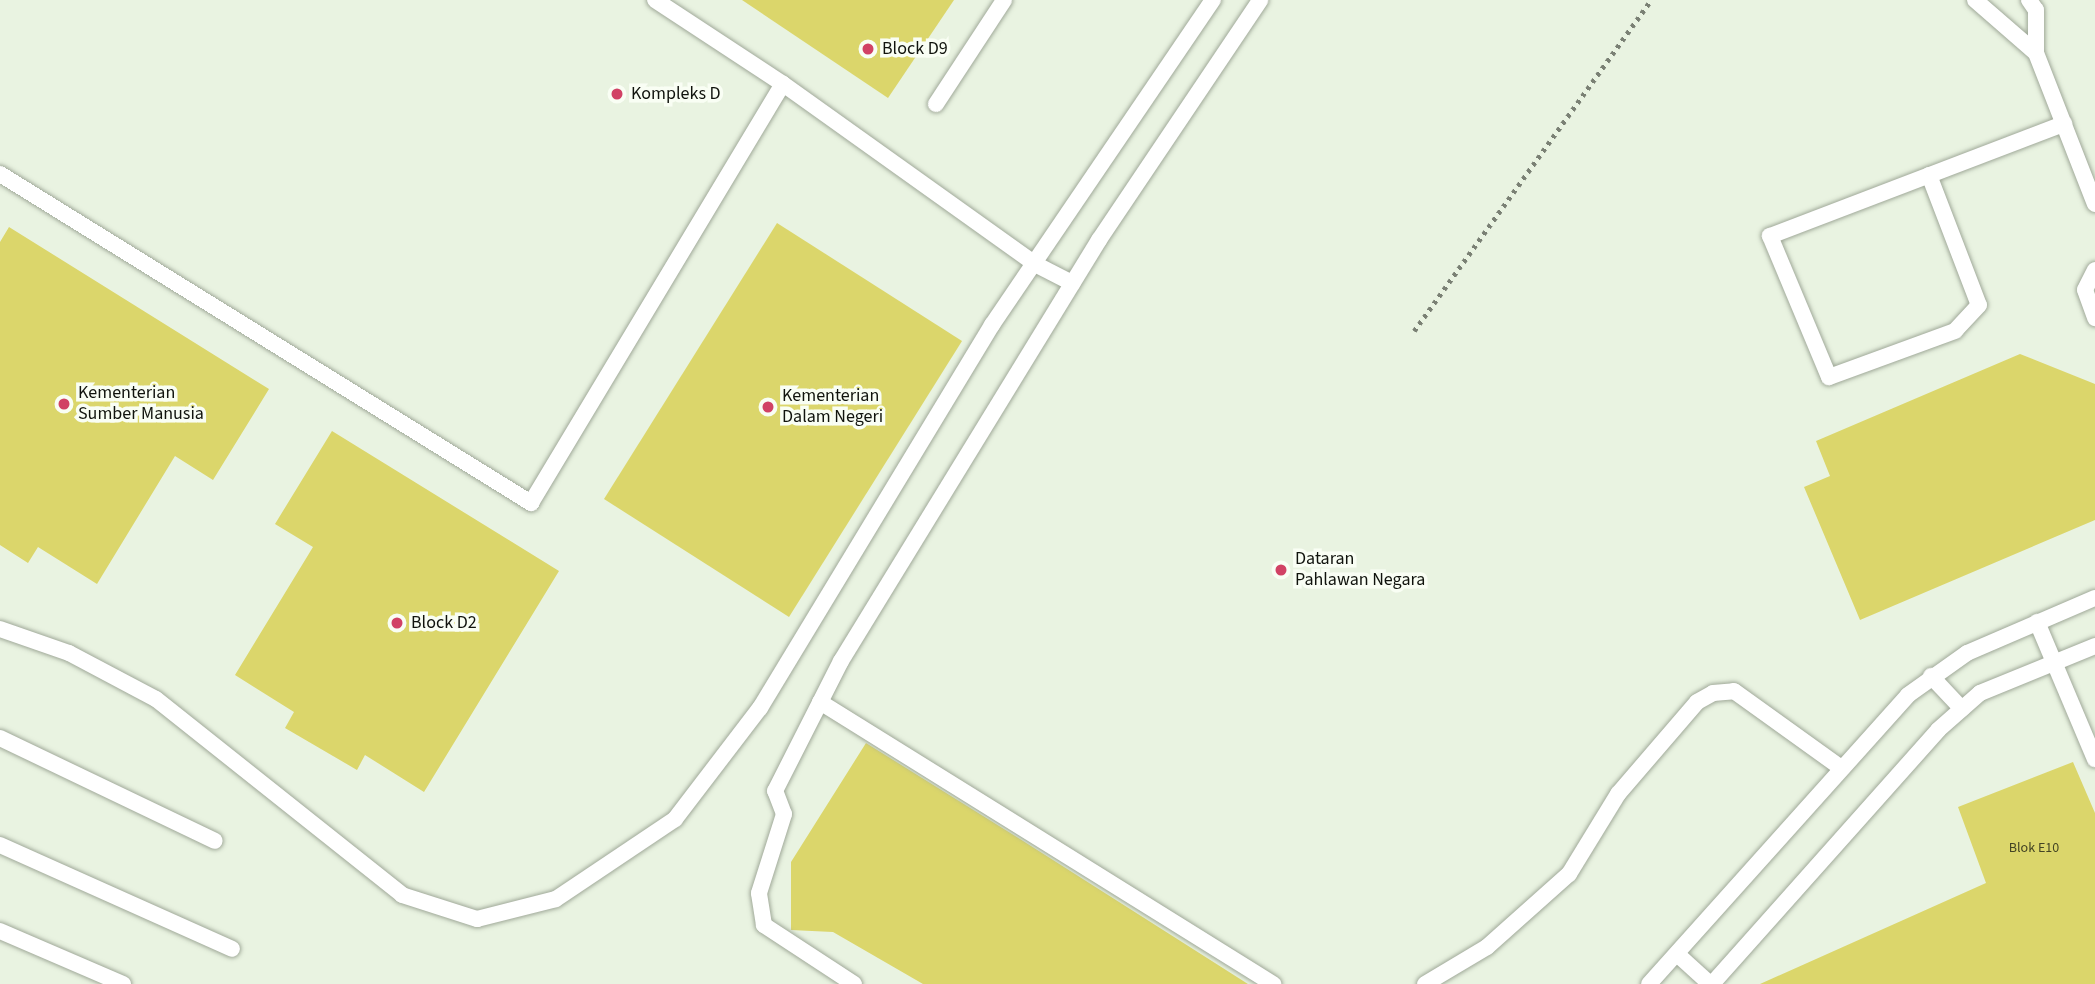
<!DOCTYPE html>
<html>
<head>
<meta charset="utf-8">
<style>
  body { margin:0 }
  #map { position:relative; width:2095px; height:984px; overflow:hidden; background:#e9f3e1; font-family:"Source Sans 3",sans-serif }
  div>[style] { position:absolute }
  .building>* { inset:0; background:#dbd66b }
  .path>* { height:4.5px; margin-top:-2.25px; transform-origin:0; background:repeating-linear-gradient(90deg,#7a8074 0 3.5px,transparent 0 8.5px) }
  .roads { filter:drop-shadow(0 0 2px #a0a999) drop-shadow(0 0 2px #a0a999) }
  .service>* { height:16px; margin:-8px; padding:0 8px; transform-origin:8px; border-radius:8px; background:#fff }
  .dots>* { width:19px; height:19px; translate:-50% -50%; box-sizing:border-box; border:4px solid #f9fef4; border-radius:50% }
  span { translate:-50% -50%; white-space:nowrap; text-align:center; line-height:1.15; -webkit-text-stroke:7px #f9fef4; paint-order:stroke }
  .number-label { font-size:14px; color:#434424 }
  .number-label span { -webkit-text-stroke-width:0 }
  .poi-label { font-size:18px; color:#10130d }
  .left { translate:0 -50%; text-align:left }
</style>
</head>
<body>
<div id="map">
  <div class="building">
    <div style="clip-path:polygon(742px 0,954px 0,888px 98px)"></div>
    <div style="clip-path:polygon(777px 223px,962px 341px,789px 617px,604px 499px)"></div>
    <div style="clip-path:polygon(9px 227px,269px 389px,213px 480px,175px 456px,97px 584px,38px 547px,28px 563px,0 545px,0 242px)"></div>
    <div style="clip-path:polygon(2020px 354px,2095px 384px,2095px 520px,1860px 620px,1804px 487px,1830px 476px,1816px 441px)"></div>
    <div style="clip-path:polygon(332px 431px,559px 571px,424px 792px,365px 755px,357px 770px,285px 728px,294px 712px,235px 675px,313px 547px,275px 524px)"></div>
    <div style="clip-path:polygon(866px 743px,1020px 839px,1248px 984px,923px 984px,833px 932px,791px 930px,791px 862px)"></div>
    <div style="clip-path:polygon(2073px 762px,2095px 813px,2095px 984px,1760px 984px,1986px 883px,1958px 807px)"></div>
  </div>
  <div class="path">
    <div style="left:1414px;top:331px;width:407px;rotate:-54.4deg"></div>
  </div>
  <div class="roads">
    <div class="service">
      <div style="left:1975px;top:0;width:81px;rotate:41deg"></div>
      <div style="left:2029px;top:0;width:12px;rotate:55deg"></div>
      <div style="left:2036px;top:10px;width:43px;rotate:90deg"></div>
      <div style="left:2036px;top:53px;width:162px;rotate:68.7deg"></div>
      <div style="left:783px;top:84px;width:310px;rotate:35.5deg"></div>
      <div style="left:1035px;top:264px;width:42px;rotate:27.2deg"></div>
      <div style="left:936px;top:104px;width:124px;rotate:-56.8deg"></div>
      <div style="left:0;top:174px;width:625px;rotate:31.78deg"></div>
      <div style="left:531px;top:503px;width:489px;rotate:-59deg"></div>
      <div style="left:783px;top:84px;width:153px;rotate:-146.7deg"></div>
      <div style="left:1929px;top:175px;width:139px;rotate:69deg"></div>
      <div style="left:1979px;top:305px;width:35px;rotate:133deg"></div>
      <div style="left:1955px;top:331px;width:134px;rotate:159.9deg"></div>
      <div style="left:1829px;top:377px;width:153px;rotate:-112.7deg"></div>
      <div style="left:1770px;top:236px;width:315px;rotate:-20.9deg"></div>
      <div style="left:2095px;top:270px;width:22px;rotate:117deg"></div>
      <div style="left:2085px;top:290px;width:30px;rotate:70deg"></div>
      <div style="left:2037px;top:622px;width:149px;rotate:67.1deg"></div>
      <div style="left:0;top:629px;width:73px;rotate:19.2deg"></div>
      <div style="left:69px;top:653px;width:98px;rotate:27.9deg"></div>
      <div style="left:156px;top:699px;width:315px;rotate:38.5deg"></div>
      <div style="left:402px;top:895px;width:79px;rotate:17.7deg"></div>
      <div style="left:477px;top:919px;width:81px;rotate:-14.2deg"></div>
      <div style="left:556px;top:899px;width:143px;rotate:-33.9deg"></div>
      <div style="left:675px;top:819px;width:140px;rotate:-52.6deg"></div>
      <div style="left:760px;top:708px;width:448px;rotate:-58.8deg"></div>
      <div style="left:992px;top:325px;width:393px;rotate:-55.8deg"></div>
      <div style="left:1931px;top:676px;width:45px;rotate:46.8deg"></div>
      <div style="left:820px;top:702px;width:534px;rotate:31.9deg"></div>
      <div style="left:0;top:738px;width:238px;rotate:25.6deg"></div>
      <div style="left:0;top:845px;width:254px;rotate:24.1deg"></div>
      <div style="left:0;top:931px;width:134px;rotate:23.3deg"></div>
      <div style="left:1677px;top:954px;width:45px;rotate:42.3deg"></div>
      <div style="left:854px;top:984px;width:108px;rotate:-146.8deg"></div>
      <div style="left:764px;top:925px;width:32px;rotate:-99deg"></div>
      <div style="left:759px;top:893px;width:83px;rotate:-72.4deg"></div>
      <div style="left:784px;top:814px;width:25px;rotate:-111deg"></div>
      <div style="left:775px;top:791px;width:146px;rotate:-63.1deg"></div>
      <div style="left:841px;top:661px;width:494px;rotate:-58.5deg"></div>
      <div style="left:1099px;top:240px;width:289px;rotate:-56.1deg"></div>
      <div style="left:1425px;top:984px;width:72px;rotate:-30.8deg"></div>
      <div style="left:1487px;top:947px;width:110px;rotate:-41.7deg"></div>
      <div style="left:1569px;top:874px;width:94px;rotate:-58.5deg"></div>
      <div style="left:1618px;top:794px;width:121px;rotate:-49.3deg"></div>
      <div style="left:1697px;top:702px;width:18px;rotate:-29deg"></div>
      <div style="left:1713px;top:693px;width:21px;rotate:-5deg"></div>
      <div style="left:1734px;top:691px;width:132px;rotate:35.7deg"></div>
      <div style="left:1649px;top:984px;width:388px;rotate:-48.1deg"></div>
      <div style="left:1908px;top:695px;width:72px;rotate:-35.4deg"></div>
      <div style="left:1967px;top:653px;width:139px;rotate:-23.3deg"></div>
      <div style="left:1712px;top:984px;width:340px;rotate:-48.3deg"></div>
      <div style="left:1938px;top:730px;width:56px;rotate:-41.4deg"></div>
      <div style="left:1980px;top:693px;width:124px;rotate:-22.2deg"></div>
    </div>
  </div>
  <div class="dots">
    <div style="left:868px;top:49px;background:#d14265"></div>
    <div style="left:617px;top:94px;background:#d14265"></div>
    <div style="left:64px;top:404px;background:#d14265"></div>
    <div style="left:768px;top:407px;background:#d14265"></div>
    <div style="left:1281px;top:570px;background:#d14265"></div>
    <div style="left:397px;top:623px;background:#d14265"></div>
  </div>
  <div class="number-label">
    <span style="left:2034px;top:848px">Blok E10</span>
  </div>
  <div class="poi-label">
    <span class="left" style="left:882px;top:49px">Block D9</span>
    <span class="left" style="left:631px;top:94px">Kompleks D</span>
    <span class="left" style="left:78px;top:404px">Kementerian<br>Sumber Manusia</span>
    <span class="left" style="left:782px;top:407px">Kementerian<br>Dalam Negeri</span>
    <span class="left" style="left:1295px;top:570px">Dataran<br>Pahlawan Negara</span>
    <span class="left" style="left:411px;top:623px">Block D2</span>
  </div>
</div>
</body>
</html>
